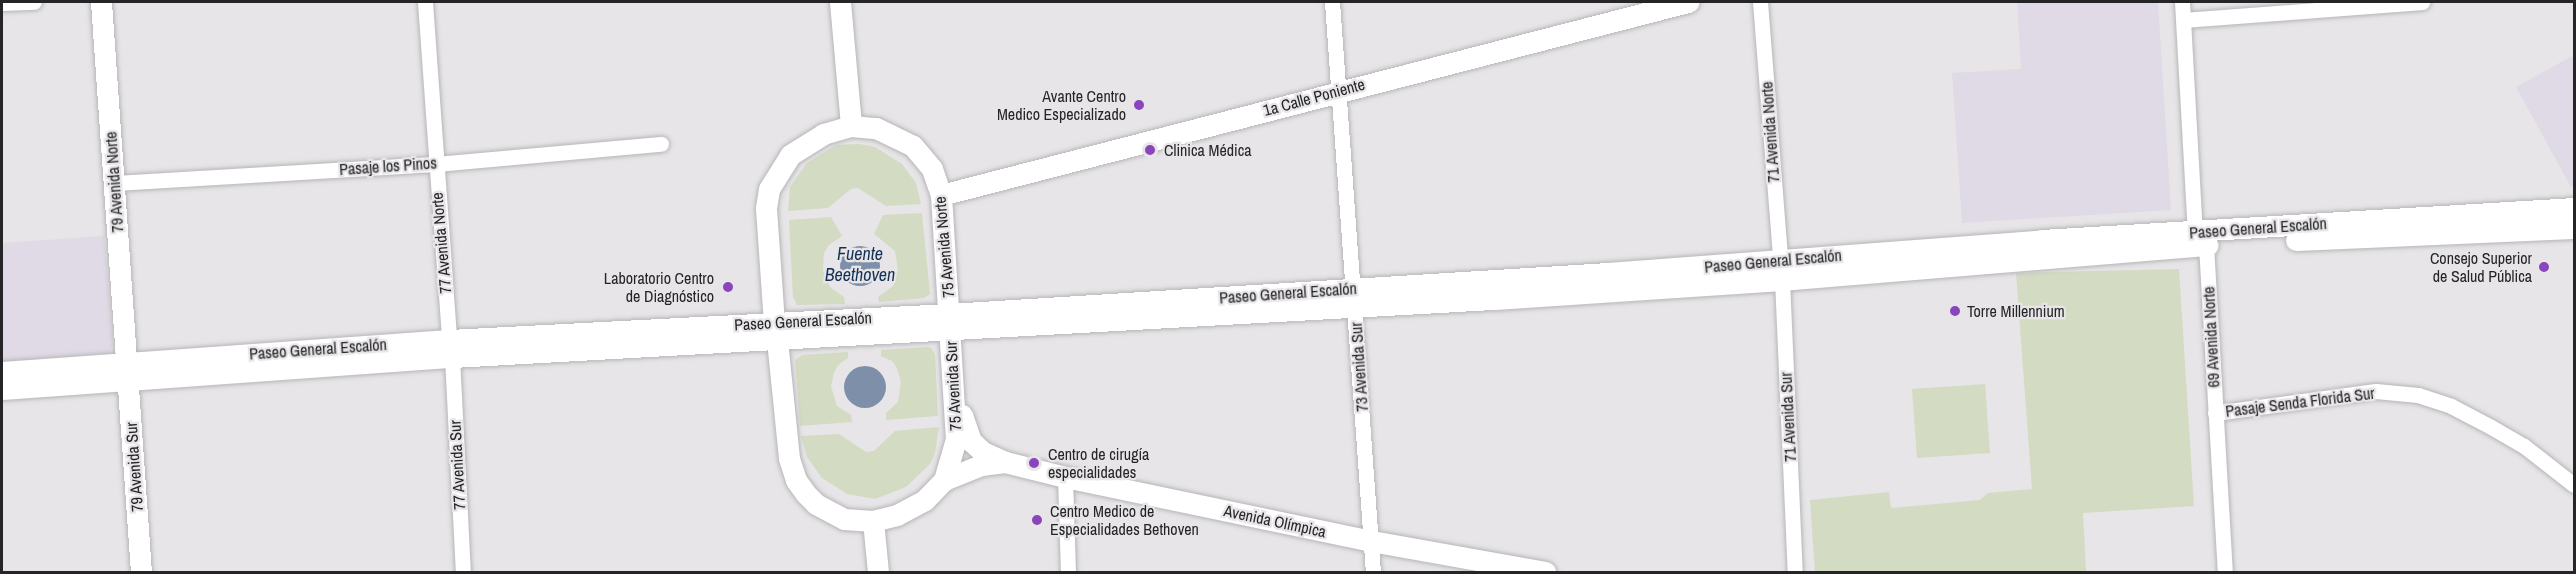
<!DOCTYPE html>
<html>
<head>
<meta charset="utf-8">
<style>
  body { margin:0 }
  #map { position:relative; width:2576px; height:574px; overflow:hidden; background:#e7e5e8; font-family:"Archivo Narrow",sans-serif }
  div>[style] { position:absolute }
  .built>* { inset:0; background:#dfdae5 }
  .green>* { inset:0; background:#d3dbc3 }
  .water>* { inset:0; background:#7e90a9 }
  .round { border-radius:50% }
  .roads { filter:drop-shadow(0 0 2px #b7b5b8) drop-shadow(0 0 2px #b7b5b8) }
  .street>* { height:15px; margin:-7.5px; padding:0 7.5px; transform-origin:7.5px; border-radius:7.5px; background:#fff }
  .secondary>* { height:21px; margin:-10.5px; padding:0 10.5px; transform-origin:10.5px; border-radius:10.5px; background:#fff }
  .dots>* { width:16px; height:16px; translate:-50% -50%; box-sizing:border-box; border:3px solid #e7e5e8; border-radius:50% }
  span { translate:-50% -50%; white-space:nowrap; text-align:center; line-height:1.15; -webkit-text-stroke:4.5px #e7e5e8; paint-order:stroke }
  .poi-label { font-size:16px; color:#252426 }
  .right { translate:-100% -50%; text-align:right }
  .left { translate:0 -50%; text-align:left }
  .street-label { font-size:16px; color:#252426 }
  .water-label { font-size:18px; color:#143154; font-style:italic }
  .frame { position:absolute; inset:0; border:3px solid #252426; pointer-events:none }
</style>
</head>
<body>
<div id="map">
  <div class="built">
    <div style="clip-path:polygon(2017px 2px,2158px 2px,2171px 210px,1962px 223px,1952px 73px,2021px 69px)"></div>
    <div style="clip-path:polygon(2574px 55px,2574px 186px,2571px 187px,2516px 87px)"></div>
    <div style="clip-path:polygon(104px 236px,113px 346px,109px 353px,2px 362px,2px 243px)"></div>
  </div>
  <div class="green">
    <div style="clip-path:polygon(859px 144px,875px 147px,902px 164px,916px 183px,921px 204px,886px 206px,858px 188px,851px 189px,828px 208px,788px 211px,790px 187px,807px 163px,836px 145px)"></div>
    <div style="clip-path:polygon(922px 213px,930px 294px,924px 298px,879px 302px,878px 297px,893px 286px,898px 270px,895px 251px,874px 234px,883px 215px)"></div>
    <div style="clip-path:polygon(831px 217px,842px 236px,829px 245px,824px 253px,823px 271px,830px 287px,844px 297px,845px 304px,797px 305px,793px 297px,789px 220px)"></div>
    <div style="clip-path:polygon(2179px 269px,2194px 506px,2083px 513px,2086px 572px,1815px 572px,1810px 500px,1889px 492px,1891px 508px,1980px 500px,1988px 493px,2032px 489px,2016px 273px)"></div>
    <div style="clip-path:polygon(927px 347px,931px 348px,935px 354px,938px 416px,886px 420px,886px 413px,898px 402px,901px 382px,897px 368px,892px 361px,881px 356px,881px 350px)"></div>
    <div style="clip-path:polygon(848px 352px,848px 358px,838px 365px,834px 373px,831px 386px,837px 406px,851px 415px,852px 422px,800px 426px,795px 360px,802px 355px)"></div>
    <div style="clip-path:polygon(1985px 384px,1990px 453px,1917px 458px,1912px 389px)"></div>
    <div style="clip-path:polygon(939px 427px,935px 453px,930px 464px,906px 487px,875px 499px,847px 494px,822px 478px,807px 457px,801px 436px,839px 434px,866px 452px,874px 451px,895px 431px)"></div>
  </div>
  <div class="water">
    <div class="round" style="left:840px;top:246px;width:40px;height:40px"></div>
    <div class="round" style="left:844px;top:366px;width:42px;height:42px"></div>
  </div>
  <div class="roads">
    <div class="street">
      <div style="left:425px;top:2px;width:339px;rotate:85.9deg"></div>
      <div style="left:1332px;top:2px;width:571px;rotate:85.89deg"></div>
      <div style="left:1760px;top:2px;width:279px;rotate:85.5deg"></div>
      <div style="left:1782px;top:280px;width:292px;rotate:87.5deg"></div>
      <div style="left:2182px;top:2px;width:230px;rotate:86.8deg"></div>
      <div style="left:2px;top:3px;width:32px;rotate:-2deg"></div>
      <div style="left:2184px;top:20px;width:239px;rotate:-4.3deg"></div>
      <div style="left:114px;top:183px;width:322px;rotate:-3.4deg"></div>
      <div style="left:435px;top:164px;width:227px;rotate:-5.1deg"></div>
      <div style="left:2206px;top:245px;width:328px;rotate:86.7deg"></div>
      <div style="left:452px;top:357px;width:215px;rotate:87.1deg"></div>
      <div style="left:2215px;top:413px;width:162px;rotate:-7.8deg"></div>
      <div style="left:2376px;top:391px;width:42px;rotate:5.4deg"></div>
      <div style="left:2418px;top:395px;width:35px;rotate:18deg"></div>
      <div style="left:2451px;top:406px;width:45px;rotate:27.7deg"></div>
      <div style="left:2491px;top:427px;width:38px;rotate:30deg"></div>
      <div style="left:2524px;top:446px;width:63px;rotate:38deg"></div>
      <div style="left:1065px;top:477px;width:95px;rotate:88.2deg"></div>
    </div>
    <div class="secondary">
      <div style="left:101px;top:2px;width:571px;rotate:85.99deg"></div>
      <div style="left:840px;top:2px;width:124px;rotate:84.9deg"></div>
      <div style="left:941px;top:195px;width:772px;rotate:-14.49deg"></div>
      <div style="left:2296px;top:240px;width:278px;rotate:-2.5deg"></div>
      <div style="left:774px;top:323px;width:115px;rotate:-94deg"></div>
      <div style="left:766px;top:208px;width:19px;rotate:-81deg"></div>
      <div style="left:769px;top:189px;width:40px;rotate:-58deg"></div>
      <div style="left:790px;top:155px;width:39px;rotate:-32deg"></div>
      <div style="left:823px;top:134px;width:29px;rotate:-16deg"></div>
      <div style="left:851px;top:126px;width:25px;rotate:5deg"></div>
      <div style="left:876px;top:128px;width:41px;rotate:25.9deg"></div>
      <div style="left:913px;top:146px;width:30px;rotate:50deg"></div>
      <div style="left:932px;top:169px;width:28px;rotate:71deg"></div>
      <div style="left:941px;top:195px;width:244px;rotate:86.5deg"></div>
      <div style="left:956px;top:439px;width:43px;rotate:106.3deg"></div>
      <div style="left:944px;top:480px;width:28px;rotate:134deg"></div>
      <div style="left:925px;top:500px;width:32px;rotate:152deg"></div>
      <div style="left:897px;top:515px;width:25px;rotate:166deg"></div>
      <div style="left:873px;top:521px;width:29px;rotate:-176deg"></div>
      <div style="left:844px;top:519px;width:32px;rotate:-152deg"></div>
      <div style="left:816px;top:504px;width:14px;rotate:-135deg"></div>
      <div style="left:806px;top:494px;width:17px;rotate:-126deg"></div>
      <div style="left:796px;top:480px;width:23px;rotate:-108deg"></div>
      <div style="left:789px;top:458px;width:119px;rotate:-95.8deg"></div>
      <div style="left:2px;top:372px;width:448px;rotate:-4.1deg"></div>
      <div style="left:449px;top:340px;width:501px;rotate:-2.98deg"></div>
      <div style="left:949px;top:314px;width:660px;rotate:-3.56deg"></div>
      <div style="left:1608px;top:273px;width:435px;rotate:-4.3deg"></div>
      <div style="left:2042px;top:240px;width:533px;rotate:-3.44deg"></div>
      <div style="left:2px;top:389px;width:451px;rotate:-4.1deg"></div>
      <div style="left:452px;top:357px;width:1044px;rotate:-3.19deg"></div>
      <div style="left:1494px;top:299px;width:289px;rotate:-3.8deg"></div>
      <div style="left:1782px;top:280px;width:427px;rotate:-4.7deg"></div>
      <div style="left:962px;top:415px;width:28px;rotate:71deg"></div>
      <div style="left:971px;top:441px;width:16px;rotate:43deg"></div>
      <div style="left:983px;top:452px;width:24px;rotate:24deg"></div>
      <div style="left:1005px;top:462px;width:62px;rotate:14deg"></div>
      <div style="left:1065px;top:477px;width:313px;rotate:11.8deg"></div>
      <div style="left:1371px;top:541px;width:177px;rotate:10.1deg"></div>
      <div style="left:944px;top:480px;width:40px;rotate:-22deg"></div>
      <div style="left:981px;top:465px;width:24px;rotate:-7deg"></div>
      <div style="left:873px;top:521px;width:51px;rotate:84.4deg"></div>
    </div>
  </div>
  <div class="dots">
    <div style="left:1139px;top:105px;background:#8945b9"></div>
    <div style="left:1150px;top:150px;background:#8945b9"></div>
    <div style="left:2544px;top:267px;background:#8945b9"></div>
    <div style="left:728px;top:287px;background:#8945b9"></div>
    <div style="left:1955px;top:311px;background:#8945b9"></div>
    <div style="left:1034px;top:463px;background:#8945b9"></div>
    <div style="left:1037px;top:520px;background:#8945b9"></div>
  </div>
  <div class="poi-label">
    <span class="right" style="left:1126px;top:105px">Avante Centro<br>Medico Especializado</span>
    <span class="left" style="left:1164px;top:150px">Clinica Médica</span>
    <span class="right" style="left:2532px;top:267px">Consejo Superior<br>de Salud Pública</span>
    <span class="right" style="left:714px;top:287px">Laboratorio Centro<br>de Diagnóstico</span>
    <span class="left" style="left:1967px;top:311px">Torre Millennium</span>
    <span class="left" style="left:1048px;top:463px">Centro de cirugía<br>especialidades</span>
    <span class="left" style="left:1050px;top:520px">Centro Medico de<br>Especialidades Bethoven</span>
  </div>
  <div class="street-label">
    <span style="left:1314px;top:97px;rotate:-15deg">1a Calle Poniente</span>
    <span style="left:1770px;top:132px;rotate:-94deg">71 Avenida Norte</span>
    <span style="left:388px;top:166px;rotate:-4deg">Pasaje los Pinos</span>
    <span style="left:114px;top:182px;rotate:-94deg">79 Avenida Norte</span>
    <span style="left:2258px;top:228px;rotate:-4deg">Paseo General Escalón</span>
    <span style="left:441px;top:243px;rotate:-95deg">77 Avenida Norte</span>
    <span style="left:944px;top:247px;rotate:-95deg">75 Avenida Norte</span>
    <span style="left:1773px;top:261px;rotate:-5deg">Paseo General Escalón</span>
    <span style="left:1288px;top:293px;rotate:-4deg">Paseo General Escalón</span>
    <span style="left:803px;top:321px;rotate:-3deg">Paseo General Escalón</span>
    <span style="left:2211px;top:337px;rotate:-93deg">69 Avenida Norte</span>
    <span style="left:318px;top:349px;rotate:-4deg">Paseo General Escalón</span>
    <span style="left:1359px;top:367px;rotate:-94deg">73 Avenida Sur</span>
    <span style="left:953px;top:386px;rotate:-93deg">75 Avenida Sur</span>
    <span style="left:2300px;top:402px;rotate:-7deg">Pasaje Senda Florida Sur</span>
    <span style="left:1788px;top:417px;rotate:-93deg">71 Avenida Sur</span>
    <span style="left:457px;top:465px;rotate:-93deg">77 Avenida Sur</span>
    <span style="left:134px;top:467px;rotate:-94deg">79 Avenida Sur</span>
    <span style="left:1275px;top:521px;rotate:12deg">Avenida Olímpica</span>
  </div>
  <div class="water-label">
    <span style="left:860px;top:265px">Fuente<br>Beethoven</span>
  </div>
  <div class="frame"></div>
</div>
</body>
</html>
